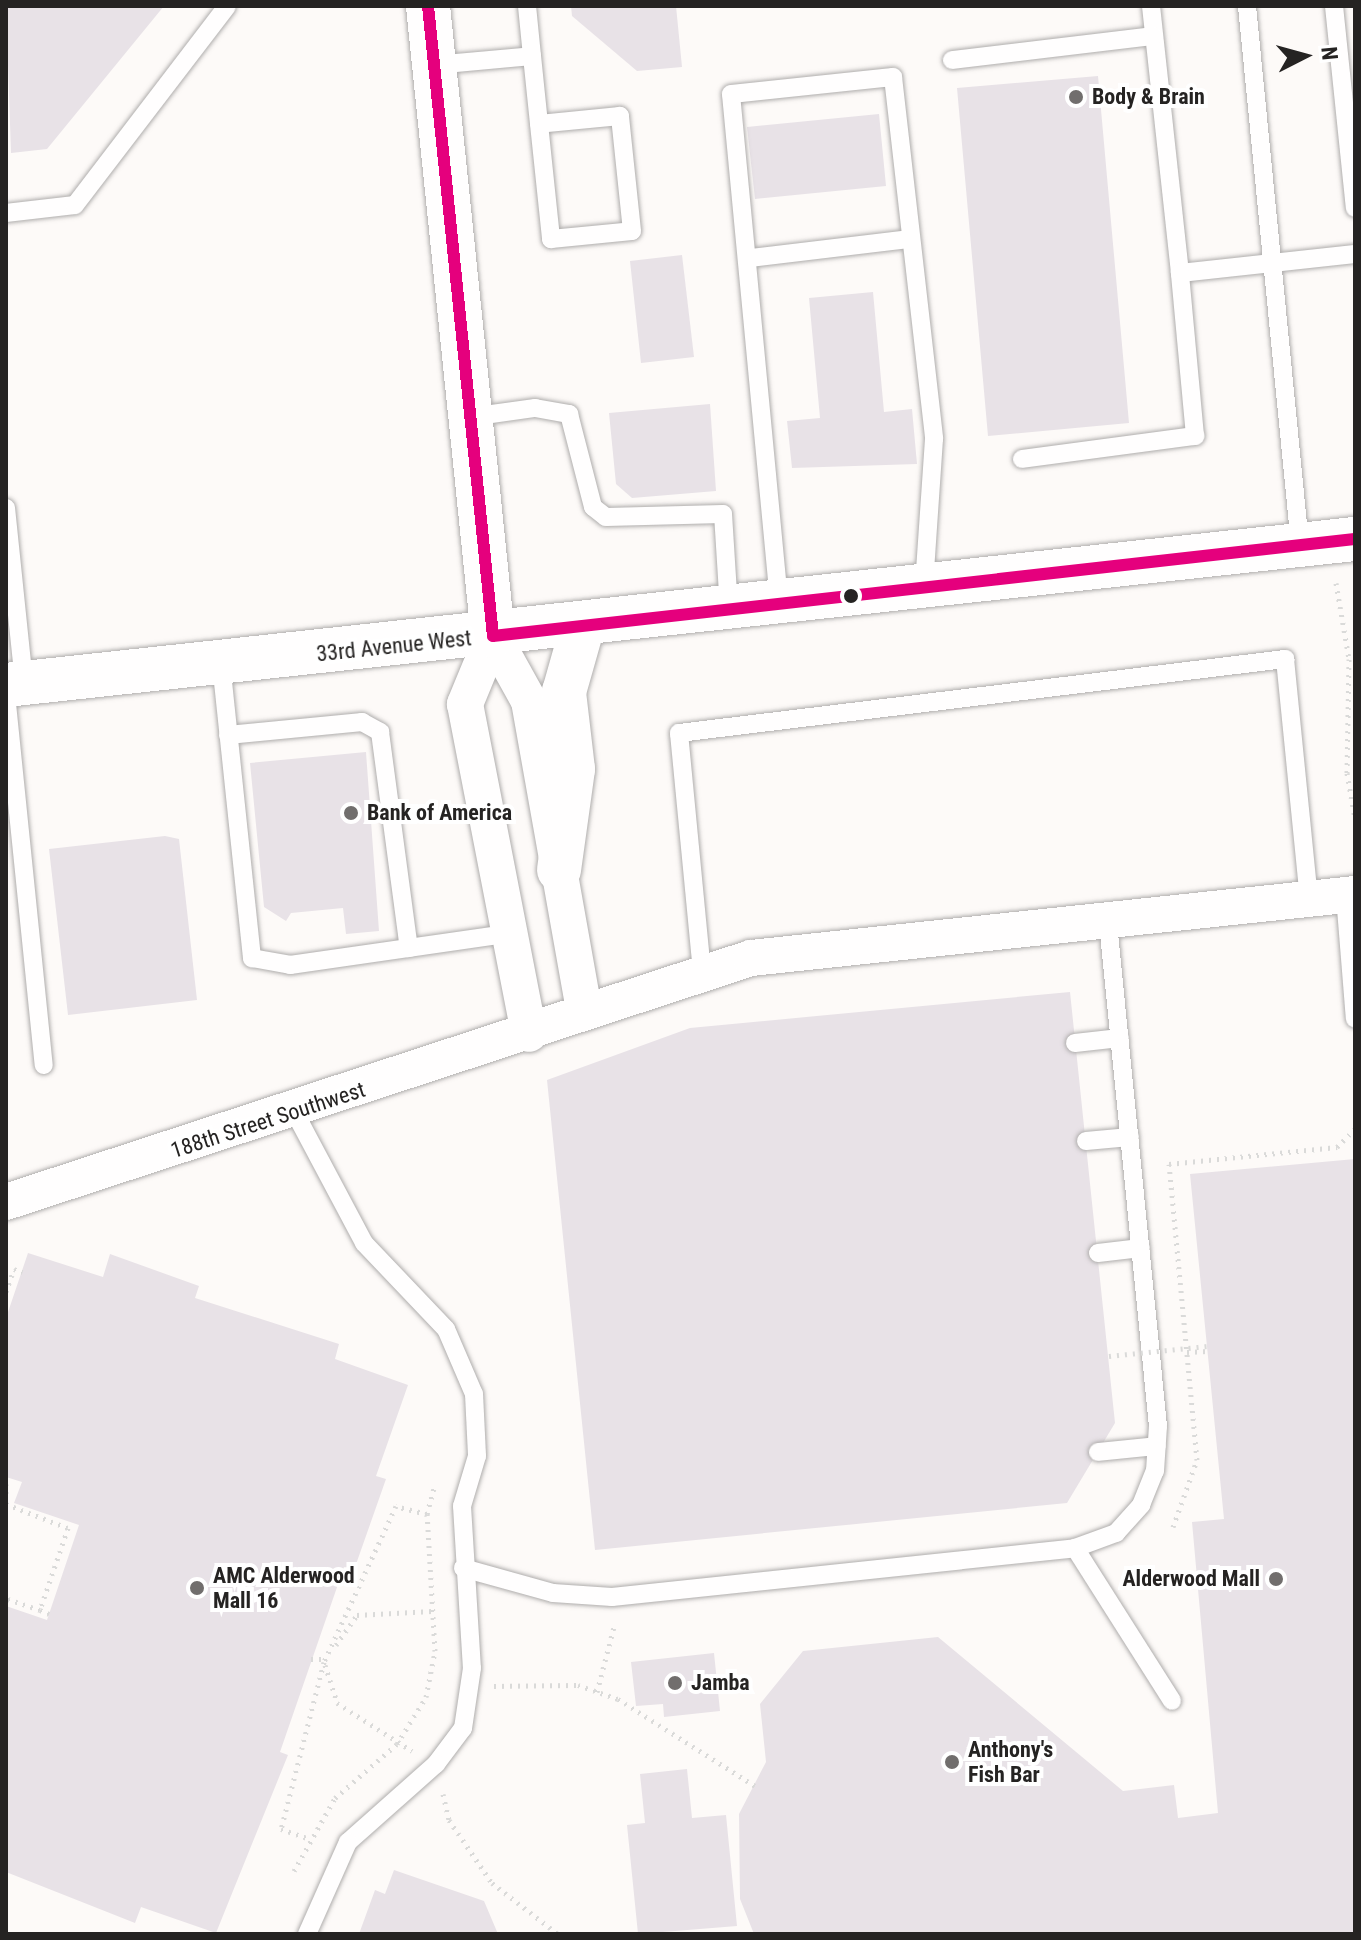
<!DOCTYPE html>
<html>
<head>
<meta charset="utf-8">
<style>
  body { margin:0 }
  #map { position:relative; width:1361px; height:1940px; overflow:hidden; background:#fdfaf8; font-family:"Roboto Condensed",sans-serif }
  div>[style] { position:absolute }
  .building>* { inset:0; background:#e8e2e7 }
  .path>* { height:5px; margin-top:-2.5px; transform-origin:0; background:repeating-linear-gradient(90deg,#dadad9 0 2px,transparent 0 8px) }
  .roads { filter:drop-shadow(0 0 2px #afadac) drop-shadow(0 0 2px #afadac) }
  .lane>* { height:18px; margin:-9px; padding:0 9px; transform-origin:9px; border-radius:9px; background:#fffefe }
  .street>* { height:36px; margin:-18px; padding:0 18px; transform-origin:18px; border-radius:18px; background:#fffefe }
  .secondary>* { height:44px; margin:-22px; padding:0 22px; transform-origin:22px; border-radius:22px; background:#fffefe }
  .path-bridge>* { height:5px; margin-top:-2.5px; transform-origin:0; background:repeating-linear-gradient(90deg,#dadad9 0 2px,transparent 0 8px) }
  .bus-1>* { height:12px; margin:-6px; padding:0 6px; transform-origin:6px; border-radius:6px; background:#e5007d }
  .dots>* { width:22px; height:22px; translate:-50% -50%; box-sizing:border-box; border:4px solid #fff; border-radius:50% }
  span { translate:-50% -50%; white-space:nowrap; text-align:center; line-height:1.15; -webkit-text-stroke:8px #fff; paint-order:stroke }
  .poi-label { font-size:22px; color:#252322; font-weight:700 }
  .left { translate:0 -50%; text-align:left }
  .right { translate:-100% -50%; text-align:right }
  .street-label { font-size:22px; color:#252322 }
  .frame { position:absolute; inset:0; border:8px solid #252322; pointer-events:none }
  .north { position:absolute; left:1265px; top:16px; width:80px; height:80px; -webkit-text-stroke:6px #fff; paint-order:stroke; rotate:84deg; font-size:22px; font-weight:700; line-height:32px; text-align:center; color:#252322 }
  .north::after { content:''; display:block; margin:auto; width:28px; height:36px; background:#252322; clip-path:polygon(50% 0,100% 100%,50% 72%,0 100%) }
</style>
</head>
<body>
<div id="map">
  <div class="building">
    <div style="clip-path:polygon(6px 6px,164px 6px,47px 149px,11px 153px)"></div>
    <div style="clip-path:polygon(571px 6px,676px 6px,682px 67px,637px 71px,572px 16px)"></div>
    <div style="clip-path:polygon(1098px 76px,1129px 423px,988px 436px,957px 88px)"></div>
    <div style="clip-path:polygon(879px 114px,886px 186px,755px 199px,747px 127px)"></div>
    <div style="clip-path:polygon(682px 255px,694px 357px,641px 363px,630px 261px)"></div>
    <div style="clip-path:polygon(873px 292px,884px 412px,912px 409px,917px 464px,792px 468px,787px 421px,820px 418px,809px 298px)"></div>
    <div style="clip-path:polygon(710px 404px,716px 491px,632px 498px,616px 484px,609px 413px)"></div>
    <div style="clip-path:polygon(366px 752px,379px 931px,346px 934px,343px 908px,291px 913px,286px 921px,264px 907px,250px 763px)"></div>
    <div style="clip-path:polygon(165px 836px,179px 839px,197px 1000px,68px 1015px,49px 849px)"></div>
    <div style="clip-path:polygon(1070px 992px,1115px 1423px,1067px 1503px,595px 1550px,547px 1080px,690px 1028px)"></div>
    <div style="clip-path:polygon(1355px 1159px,1355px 1934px,754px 1934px,740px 1899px,739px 1814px,766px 1762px,760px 1704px,803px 1651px,938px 1637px,1123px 1791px,1174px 1785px,1178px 1818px,1218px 1813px,1192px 1522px,1224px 1519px,1190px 1174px)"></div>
    <div style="clip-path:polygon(28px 1253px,103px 1277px,110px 1254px,199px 1286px,195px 1298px,339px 1344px,335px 1359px,408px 1385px,376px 1476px,386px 1479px,354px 1570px,344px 1567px,280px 1752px,288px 1755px,216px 1933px,141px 1907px,135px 1923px,6px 1872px,6px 1606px,47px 1620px,79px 1525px,14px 1503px,22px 1482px,6px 1477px,6px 1318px)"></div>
    <div style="clip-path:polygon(714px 1653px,720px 1711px,664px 1717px,663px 1704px,636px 1706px,631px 1662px)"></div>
    <div style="clip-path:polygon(687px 1769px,692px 1818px,726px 1815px,737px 1926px,638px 1934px,627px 1825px,645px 1823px,640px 1774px)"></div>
    <div style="clip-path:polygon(394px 1870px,484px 1901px,498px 1934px,359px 1934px,375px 1890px,385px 1894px)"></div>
  </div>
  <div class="path">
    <div style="left:1336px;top:583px;width:77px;rotate:80.3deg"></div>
    <div style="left:1349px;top:659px;width:114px;rotate:91deg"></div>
    <div style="left:1347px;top:773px;width:47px;rotate:80.1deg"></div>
    <div style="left:6px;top:1292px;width:24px;rotate:-71deg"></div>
    <div style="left:14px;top:1269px;width:9px;rotate:21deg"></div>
    <div style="left:1187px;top:1352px;width:21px;rotate:-3deg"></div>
    <div style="left:6px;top:1484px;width:13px;rotate:90deg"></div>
    <div style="left:6px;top:1504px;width:66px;rotate:21.2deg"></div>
    <div style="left:68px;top:1528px;width:87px;rotate:108.9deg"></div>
    <div style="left:40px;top:1610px;width:36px;rotate:-161deg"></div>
    <div style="left:427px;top:1514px;width:30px;rotate:-75deg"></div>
    <div style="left:1173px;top:1527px;width:71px;rotate:-70.3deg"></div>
    <div style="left:1197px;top:1460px;width:297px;rotate:-95.4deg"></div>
    <div style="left:1169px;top:1164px;width:169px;rotate:-5.8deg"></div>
    <div style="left:1337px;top:1147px;width:25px;rotate:-45deg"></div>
    <div style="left:40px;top:1610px;width:10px;rotate:24deg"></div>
    <div style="left:336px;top:1645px;width:37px;rotate:-55deg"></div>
    <div style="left:357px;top:1615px;width:75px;rotate:-3.1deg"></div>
    <div style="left:311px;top:1659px;width:15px"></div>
    <div style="left:325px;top:1665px;width:40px;rotate:72deg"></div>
    <div style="left:337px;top:1703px;width:89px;rotate:32.6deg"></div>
    <div style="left:494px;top:1686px;width:84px;rotate:-0.7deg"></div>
    <div style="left:578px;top:1685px;width:42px;rotate:19.3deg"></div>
    <div style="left:618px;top:1699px;width:162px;rotate:32.4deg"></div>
    <div style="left:597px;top:1692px;width:71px;rotate:-75.4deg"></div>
    <div style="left:443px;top:1794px;width:27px;rotate:77deg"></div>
    <div style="left:449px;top:1820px;width:76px;rotate:55.7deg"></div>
    <div style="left:492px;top:1883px;width:83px;rotate:37.7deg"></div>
    <div style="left:294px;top:1871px;width:84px;rotate:-60.7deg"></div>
    <div style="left:335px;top:1798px;width:82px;rotate:-41.1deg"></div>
    <div style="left:397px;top:1744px;width:55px;rotate:-58.3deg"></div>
    <div style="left:426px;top:1697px;width:47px;rotate:-78.9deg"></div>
    <div style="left:435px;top:1651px;width:137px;rotate:-93.3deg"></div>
    <div style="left:427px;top:1514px;width:32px;rotate:-166deg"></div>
    <div style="left:396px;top:1506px;width:172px;rotate:114.8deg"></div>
    <div style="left:324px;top:1662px;width:172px;rotate:104.4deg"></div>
    <div style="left:281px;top:1829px;width:28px;rotate:19deg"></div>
  </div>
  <div class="roads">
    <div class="lane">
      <div style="left:1151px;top:6px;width:269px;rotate:83.8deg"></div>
      <div style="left:1180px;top:273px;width:176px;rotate:-6.2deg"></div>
      <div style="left:1247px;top:6px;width:542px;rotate:84.38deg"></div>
      <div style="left:1334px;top:6px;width:203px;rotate:84.1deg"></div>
      <div style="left:532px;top:56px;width:68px;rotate:84.1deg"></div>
      <div style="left:539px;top:124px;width:116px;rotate:84deg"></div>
      <div style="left:551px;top:239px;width:81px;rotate:-5.6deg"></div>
      <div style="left:632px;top:231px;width:116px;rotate:-96deg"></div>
      <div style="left:620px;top:116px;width:81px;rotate:174.4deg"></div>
      <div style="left:952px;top:60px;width:203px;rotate:-6.8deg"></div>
      <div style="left:434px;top:65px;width:98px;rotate:-5.2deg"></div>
      <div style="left:532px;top:56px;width:50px;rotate:-95.7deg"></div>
      <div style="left:6px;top:213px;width:69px;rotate:-6.6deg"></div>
      <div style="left:75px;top:205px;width:250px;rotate:-52.6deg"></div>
      <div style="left:750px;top:258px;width:161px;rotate:-6.8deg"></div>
      <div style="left:470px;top:417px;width:66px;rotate:-7.9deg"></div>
      <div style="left:535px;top:408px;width:35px;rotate:10deg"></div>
      <div style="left:569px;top:414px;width:96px;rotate:75.5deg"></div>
      <div style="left:593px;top:507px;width:16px;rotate:38deg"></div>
      <div style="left:606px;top:517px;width:117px;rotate:-1.5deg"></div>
      <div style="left:723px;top:514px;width:95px;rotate:86.4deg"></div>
      <div style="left:1022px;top:459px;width:175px;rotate:-7.6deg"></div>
      <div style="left:1195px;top:436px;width:164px;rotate:-95.3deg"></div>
      <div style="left:6px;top:508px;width:176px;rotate:84.1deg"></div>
      <div style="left:779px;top:601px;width:509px;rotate:-95.41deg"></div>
      <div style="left:731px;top:94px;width:163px;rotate:-6deg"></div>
      <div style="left:893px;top:77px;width:364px;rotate:83.5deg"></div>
      <div style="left:934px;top:439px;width:145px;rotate:93.9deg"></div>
      <div style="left:221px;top:663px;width:297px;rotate:84deg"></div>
      <div style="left:252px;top:958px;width:39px;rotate:10deg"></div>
      <div style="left:290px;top:965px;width:217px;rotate:-8.2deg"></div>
      <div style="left:6px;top:694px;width:373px;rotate:84.2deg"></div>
      <div style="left:228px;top:735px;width:135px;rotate:-5.5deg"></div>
      <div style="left:362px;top:722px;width:21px;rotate:29deg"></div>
      <div style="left:380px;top:732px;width:218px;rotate:82.4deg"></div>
      <div style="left:1345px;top:896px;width:123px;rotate:85.4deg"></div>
      <div style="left:702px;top:972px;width:240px;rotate:-95.5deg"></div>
      <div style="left:679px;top:733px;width:611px;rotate:-6.96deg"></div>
      <div style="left:1285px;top:659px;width:242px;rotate:84.3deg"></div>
      <div style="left:1075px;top:1043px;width:45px;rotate:-6.3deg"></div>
      <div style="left:295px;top:1113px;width:147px;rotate:62deg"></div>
      <div style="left:364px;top:1243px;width:119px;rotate:46.4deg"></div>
      <div style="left:446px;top:1329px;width:71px;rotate:66.7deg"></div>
      <div style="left:474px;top:1394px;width:62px;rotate:87.2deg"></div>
      <div style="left:477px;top:1456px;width:52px;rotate:106.7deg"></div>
      <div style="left:462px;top:1506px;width:162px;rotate:86.5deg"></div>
      <div style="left:472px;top:1668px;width:61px;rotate:98.5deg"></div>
      <div style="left:463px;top:1728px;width:45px;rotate:126.9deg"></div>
      <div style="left:436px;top:1764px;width:118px;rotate:138.4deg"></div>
      <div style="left:348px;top:1842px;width:101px;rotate:114deg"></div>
      <div style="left:1086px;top:1141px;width:44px;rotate:-5.2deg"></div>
      <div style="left:1098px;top:1253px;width:43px;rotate:-6.6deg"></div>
      <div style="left:1098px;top:1452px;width:59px;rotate:-5.8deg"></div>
      <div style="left:1075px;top:1548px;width:181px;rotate:57.6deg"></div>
      <div style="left:463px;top:1568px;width:93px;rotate:15.5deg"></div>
      <div style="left:553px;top:1593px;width:59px;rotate:3.9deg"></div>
      <div style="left:612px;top:1597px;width:466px;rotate:-6deg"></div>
      <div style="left:1075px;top:1548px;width:44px;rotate:-20.1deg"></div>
      <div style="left:1116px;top:1533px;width:38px;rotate:-48deg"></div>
      <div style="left:1141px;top:1505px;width:37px;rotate:-68deg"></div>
      <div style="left:1155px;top:1471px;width:45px;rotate:-86.2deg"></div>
      <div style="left:1158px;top:1426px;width:505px;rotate:-95.68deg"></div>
    </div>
    <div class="street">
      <div style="left:493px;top:636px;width:74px;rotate:112.4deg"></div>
      <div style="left:465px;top:704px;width:336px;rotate:79deg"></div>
      <div style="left:493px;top:636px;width:74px;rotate:61deg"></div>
      <div style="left:529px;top:701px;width:315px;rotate:79.9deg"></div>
      <div style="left:6px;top:1202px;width:784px;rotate:-18.13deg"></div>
      <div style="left:751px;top:958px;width:607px;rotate:-6.05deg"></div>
    </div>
    <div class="secondary">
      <div style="left:428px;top:6px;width:633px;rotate:84.11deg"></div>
      <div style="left:6px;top:685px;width:1357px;rotate:-6.18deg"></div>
      <div style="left:559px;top:870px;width:102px;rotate:-82.1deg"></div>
      <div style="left:573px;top:769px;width:78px;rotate:-96.7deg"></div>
      <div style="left:564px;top:692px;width:70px;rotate:-74.2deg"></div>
    </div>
  </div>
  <div class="path-bridge">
    <div style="left:1109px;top:1356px;width:99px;rotate:-5.8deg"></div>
  </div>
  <div class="bus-1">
    <div style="left:428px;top:6px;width:633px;rotate:84.11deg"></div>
    <div style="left:493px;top:636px;width:867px;rotate:-6.42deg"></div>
  </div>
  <div class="dots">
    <div style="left:1076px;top:97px;background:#716e6d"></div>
    <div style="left:851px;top:596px;background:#252322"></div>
    <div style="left:351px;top:813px;background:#716e6d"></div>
    <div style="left:1276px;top:1579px;background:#716e6d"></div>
    <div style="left:197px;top:1588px;background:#716e6d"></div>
    <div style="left:675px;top:1683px;background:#716e6d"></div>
    <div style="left:952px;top:1762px;background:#716e6d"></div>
  </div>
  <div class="poi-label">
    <span class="left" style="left:1092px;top:97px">Body &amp; Brain</span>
    <span class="left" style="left:367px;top:813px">Bank of America</span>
    <span class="left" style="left:213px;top:1588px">AMC Alderwood<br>Mall 16</span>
    <span class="right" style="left:1260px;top:1579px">Alderwood Mall</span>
    <span class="left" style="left:691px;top:1683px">Jamba</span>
    <span class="left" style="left:968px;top:1762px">Anthony's<br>Fish Bar</span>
  </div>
  <div class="street-label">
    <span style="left:394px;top:646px;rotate:-6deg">33rd Avenue West</span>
    <span style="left:268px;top:1120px;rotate:-18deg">188th Street Southwest</span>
  </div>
  <div class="frame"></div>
  <div class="north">N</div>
</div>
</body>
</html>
